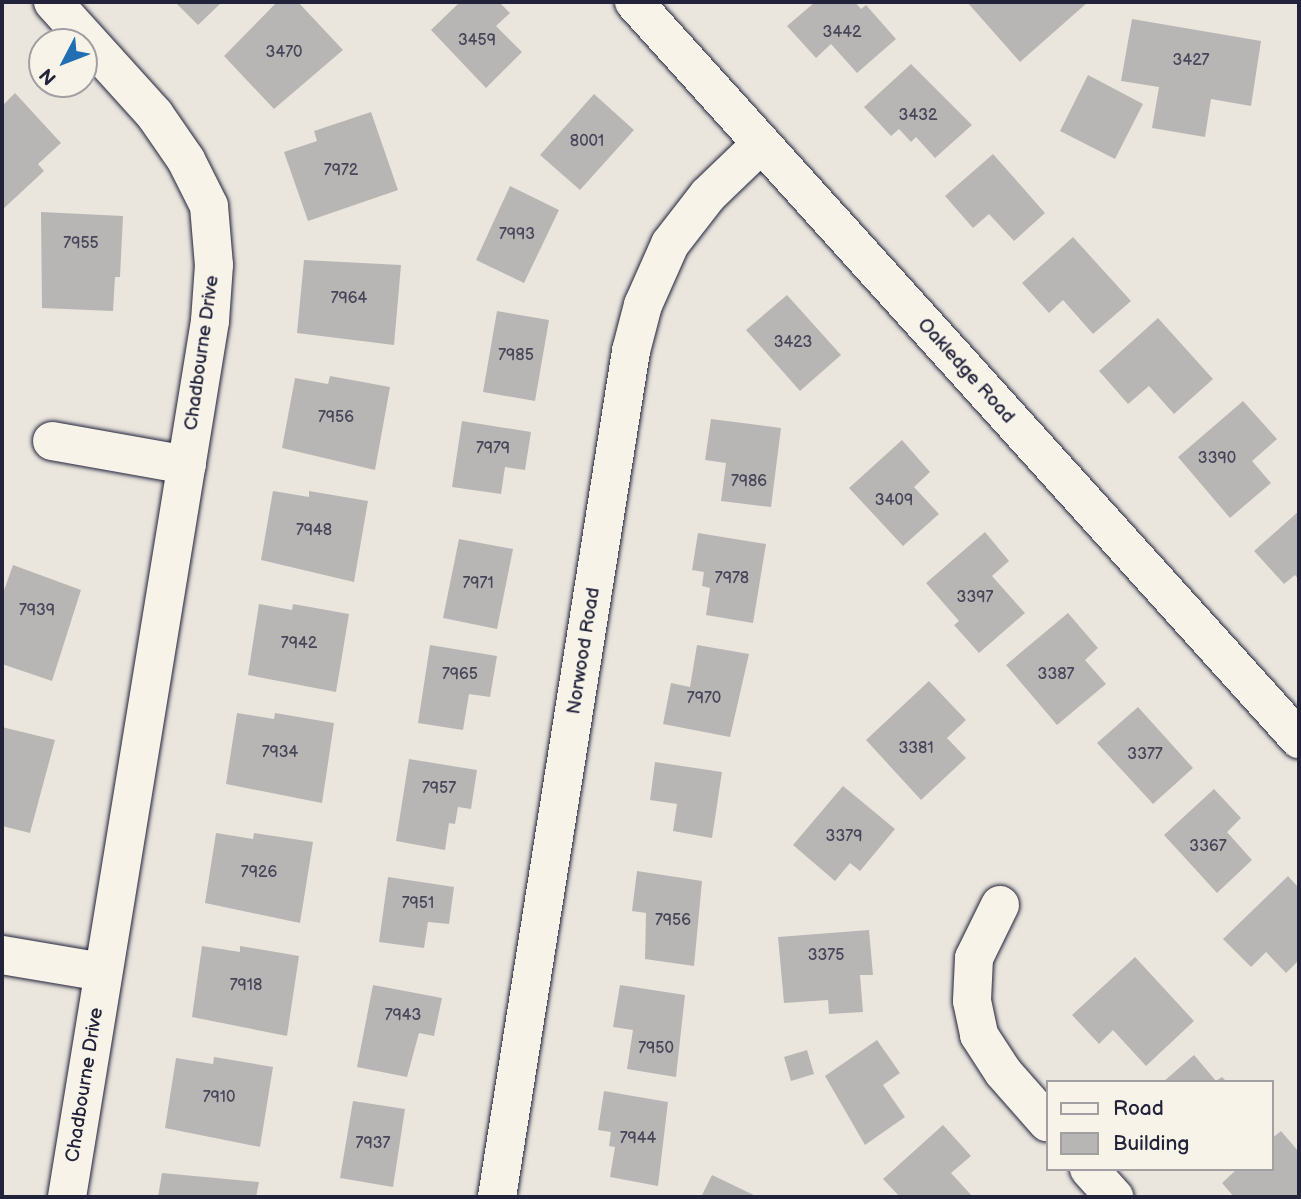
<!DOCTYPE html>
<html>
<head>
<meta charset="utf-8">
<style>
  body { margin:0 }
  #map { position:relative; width:1301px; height:1199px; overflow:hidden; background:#eae6de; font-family:"Balsamiq Sans",sans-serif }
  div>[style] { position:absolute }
  .building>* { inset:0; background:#b8b6b5 }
  .roads { filter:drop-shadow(0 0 2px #22223b) drop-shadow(0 0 2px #22223b) }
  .minor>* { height:38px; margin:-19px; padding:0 19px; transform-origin:19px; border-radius:19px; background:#f7f3e8 }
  span { translate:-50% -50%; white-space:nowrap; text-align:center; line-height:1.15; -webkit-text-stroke:5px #f7f3e8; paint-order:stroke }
  .number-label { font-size:16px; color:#48475a }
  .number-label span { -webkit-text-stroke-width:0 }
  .street-label { font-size:19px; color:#22223b }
  .frame { position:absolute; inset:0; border:4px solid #22223b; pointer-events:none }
  .legend { position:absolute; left:1046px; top:1080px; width:228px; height:91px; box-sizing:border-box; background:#f7f3e8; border:2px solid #a29fa3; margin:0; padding:9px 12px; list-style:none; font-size:21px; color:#22223b }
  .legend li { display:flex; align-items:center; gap:14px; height:35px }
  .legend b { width:35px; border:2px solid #a29fa3 }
  .north { position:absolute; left:28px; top:28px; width:70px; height:70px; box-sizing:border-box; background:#f7f3e8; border:2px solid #a29fa3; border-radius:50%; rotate:228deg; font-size:19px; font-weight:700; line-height:28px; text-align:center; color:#22223b }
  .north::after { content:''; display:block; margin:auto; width:24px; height:32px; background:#1f6fb2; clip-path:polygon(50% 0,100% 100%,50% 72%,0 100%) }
</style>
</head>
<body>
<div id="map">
  <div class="building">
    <div style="clip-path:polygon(175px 2px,222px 2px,198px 25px)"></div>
    <div style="clip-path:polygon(277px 2px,298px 2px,343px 50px,274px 109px,224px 56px)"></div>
    <div style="clip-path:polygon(460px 2px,499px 2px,510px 13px,496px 26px,522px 52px,486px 88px,431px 30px)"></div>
    <div style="clip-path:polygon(815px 2px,855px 2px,861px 9px,866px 5px,896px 39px,857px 73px,831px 44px,816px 58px,787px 26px)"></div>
    <div style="clip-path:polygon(967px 2px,1088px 2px,1020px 62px)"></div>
    <div style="clip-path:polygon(1132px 19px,1261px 41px,1251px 106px,1211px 99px,1205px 137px,1152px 128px,1159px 87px,1121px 81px)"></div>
    <div style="clip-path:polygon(911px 64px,972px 125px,935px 158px,916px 137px,911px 142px,899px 129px,891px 136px,864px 107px)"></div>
    <div style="clip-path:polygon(1088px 75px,1143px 104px,1115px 159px,1060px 131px)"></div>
    <div style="clip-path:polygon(15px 93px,61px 143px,38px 164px,44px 171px,2px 210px,2px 106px)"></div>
    <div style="clip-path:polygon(594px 94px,634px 130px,580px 190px,540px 155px)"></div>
    <div style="clip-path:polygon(371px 112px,398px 190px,308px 221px,284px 152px,317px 141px,314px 131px)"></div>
    <div style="clip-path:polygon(993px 154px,1045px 213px,1014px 241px,989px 214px,973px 228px,945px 196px)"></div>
    <div style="clip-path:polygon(510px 186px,559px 210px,524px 283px,476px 260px)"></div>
    <div style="clip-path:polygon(41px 212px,123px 216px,120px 277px,115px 277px,113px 311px,42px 308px)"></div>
    <div style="clip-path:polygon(1073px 237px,1131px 301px,1093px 334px,1063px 300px,1049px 313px,1022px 283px)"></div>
    <div style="clip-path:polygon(304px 260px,401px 265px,394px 345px,297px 333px)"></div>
    <div style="clip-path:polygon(787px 295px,841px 355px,800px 391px,746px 330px)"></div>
    <div style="clip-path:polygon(497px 311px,549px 320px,535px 401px,483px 392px)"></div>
    <div style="clip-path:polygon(1158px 318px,1213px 379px,1174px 414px,1149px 386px,1128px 404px,1099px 371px)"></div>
    <div style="clip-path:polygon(330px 376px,390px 387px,375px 470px,282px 448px,295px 378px,328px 384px)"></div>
    <div style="clip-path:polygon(1243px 401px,1277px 439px,1252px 461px,1271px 483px,1230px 518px,1178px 457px)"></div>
    <div style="clip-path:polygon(711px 419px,781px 428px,771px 507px,721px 501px,726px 463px,705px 460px)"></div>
    <div style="clip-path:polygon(462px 421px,531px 432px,525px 470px,505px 467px,501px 494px,452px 487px)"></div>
    <div style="clip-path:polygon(902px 440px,930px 472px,914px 487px,939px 514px,903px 546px,849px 488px)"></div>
    <div style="clip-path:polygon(273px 491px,309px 497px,309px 491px,368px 501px,354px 582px,261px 560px)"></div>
    <div style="clip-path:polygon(1299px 511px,1299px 580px,1295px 575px,1284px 584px,1254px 551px)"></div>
    <div style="clip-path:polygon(985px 532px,1009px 561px,992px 576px,1025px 613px,979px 653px,954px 625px,959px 621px,926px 583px)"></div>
    <div style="clip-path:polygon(698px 533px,766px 544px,753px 623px,706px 615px,710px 588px,702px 586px,704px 572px,692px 570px)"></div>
    <div style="clip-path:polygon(459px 539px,513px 549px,497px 629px,443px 618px)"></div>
    <div style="clip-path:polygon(13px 565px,81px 590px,52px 681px,2px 664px,2px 596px)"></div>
    <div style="clip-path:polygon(259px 604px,292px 610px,293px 604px,349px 614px,336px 692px,248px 675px)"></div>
    <div style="clip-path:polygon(1068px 613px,1098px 648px,1085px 660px,1106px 684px,1057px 725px,1006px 665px)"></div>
    <div style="clip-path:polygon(430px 645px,497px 656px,490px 697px,469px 694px,463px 730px,418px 723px)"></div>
    <div style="clip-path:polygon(697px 645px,749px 654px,730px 737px,663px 724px,671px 683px,690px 687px)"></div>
    <div style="clip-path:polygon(929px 681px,966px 720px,947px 738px,966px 758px,921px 800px,866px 740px)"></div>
    <div style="clip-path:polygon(1138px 707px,1193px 768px,1153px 804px,1097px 743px)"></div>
    <div style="clip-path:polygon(237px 713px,274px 719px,275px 713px,334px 723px,322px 803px,226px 784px)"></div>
    <div style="clip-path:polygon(2px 727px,55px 740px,30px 833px,2px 826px)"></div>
    <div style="clip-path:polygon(409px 759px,477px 770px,471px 809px,458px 807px,455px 824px,449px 823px,445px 850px,396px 841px)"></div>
    <div style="clip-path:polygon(655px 762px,722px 772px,712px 838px,673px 831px,677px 804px,650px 800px)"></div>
    <div style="clip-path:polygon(843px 786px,895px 829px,860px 871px,850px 863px,835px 881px,793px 845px)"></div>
    <div style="clip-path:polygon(1214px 789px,1241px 818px,1227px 832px,1252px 860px,1217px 893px,1164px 835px)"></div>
    <div style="clip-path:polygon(216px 833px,253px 839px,254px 833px,313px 842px,300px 923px,205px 903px)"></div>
    <div style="clip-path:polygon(637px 871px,702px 881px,694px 966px,645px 959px,646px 913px,632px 911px)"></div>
    <div style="clip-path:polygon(1288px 876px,1299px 888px,1299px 960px,1286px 973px,1266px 952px,1251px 967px,1223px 939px)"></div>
    <div style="clip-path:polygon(388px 877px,454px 887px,449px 924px,428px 922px,424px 948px,379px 942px)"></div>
    <div style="clip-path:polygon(869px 930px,873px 975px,860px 975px,863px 1012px,829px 1014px,828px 1000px,784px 1003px,778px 937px)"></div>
    <div style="clip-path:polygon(202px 946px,240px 952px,240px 946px,299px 956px,287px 1036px,192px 1017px)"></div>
    <div style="clip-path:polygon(1135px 957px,1194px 1021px,1146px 1066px,1113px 1030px,1099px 1044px,1072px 1015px)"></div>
    <div style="clip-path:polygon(373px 985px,442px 998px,434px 1036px,419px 1033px,407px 1077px,357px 1067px)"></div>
    <div style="clip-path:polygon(620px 985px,685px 995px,676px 1077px,627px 1069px,633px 1030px,613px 1027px)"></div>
    <div style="clip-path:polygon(877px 1040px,900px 1073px,883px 1085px,905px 1117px,865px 1145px,825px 1076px)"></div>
    <div style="clip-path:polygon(807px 1050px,814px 1074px,791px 1081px,784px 1057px)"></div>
    <div style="clip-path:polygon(1194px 1055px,1216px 1081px,1222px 1077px,1227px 1082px,1163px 1082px)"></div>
    <div style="clip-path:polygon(214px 1057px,273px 1067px,260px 1147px,165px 1128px,176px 1058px,213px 1064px)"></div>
    <div style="clip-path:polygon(604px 1091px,668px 1102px,658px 1186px,610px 1177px,615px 1147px,609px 1146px,611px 1132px,598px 1130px)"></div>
    <div style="clip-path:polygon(353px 1101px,405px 1109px,393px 1187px,340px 1178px)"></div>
    <div style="clip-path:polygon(943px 1125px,971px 1156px,951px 1173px,973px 1197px,900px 1197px,883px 1179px)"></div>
    <div style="clip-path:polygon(1281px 1131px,1299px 1152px,1299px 1197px,1234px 1197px,1222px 1183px,1237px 1169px,1271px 1169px,1271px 1139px)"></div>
    <div style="clip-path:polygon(162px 1173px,259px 1182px,256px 1197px,158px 1197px)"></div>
    <div style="clip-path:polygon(712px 1175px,758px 1197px,701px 1197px)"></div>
  </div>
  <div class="roads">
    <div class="minor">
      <div style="left:53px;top:2px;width:152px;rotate:47.9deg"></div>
      <div style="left:155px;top:115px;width:55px;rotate:55.4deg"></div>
      <div style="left:186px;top:160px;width:51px;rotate:63.4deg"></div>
      <div style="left:209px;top:206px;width:59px;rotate:85.2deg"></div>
      <div style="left:214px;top:265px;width:56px;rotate:94.1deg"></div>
      <div style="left:210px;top:321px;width:888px;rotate:99.27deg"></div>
      <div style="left:634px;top:2px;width:993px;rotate:47.94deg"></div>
      <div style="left:52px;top:441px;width:137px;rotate:10.1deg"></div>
      <div style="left:1000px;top:905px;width:59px;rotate:116.1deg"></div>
      <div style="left:974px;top:958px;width:43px;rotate:92.7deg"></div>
      <div style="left:972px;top:1001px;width:35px;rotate:78deg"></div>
      <div style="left:979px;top:1035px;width:44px;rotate:57deg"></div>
      <div style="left:1003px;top:1072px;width:67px;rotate:48.7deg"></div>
      <div style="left:2px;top:955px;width:101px;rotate:9.6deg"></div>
      <div style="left:1089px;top:1169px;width:38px;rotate:48deg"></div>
      <div style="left:497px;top:1197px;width:857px;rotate:-81deg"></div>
      <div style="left:631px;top:351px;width:48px;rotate:-75.4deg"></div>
      <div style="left:643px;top:305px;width:67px;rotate:-66.1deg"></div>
      <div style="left:670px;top:244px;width:62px;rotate:-52.2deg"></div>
      <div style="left:708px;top:195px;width:74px;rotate:-43.9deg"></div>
    </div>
  </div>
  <div class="number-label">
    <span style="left:842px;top:33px">3442</span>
    <span style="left:477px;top:41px">3459</span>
    <span style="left:284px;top:53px">3470</span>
    <span style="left:1191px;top:61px">3427</span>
    <span style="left:918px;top:116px">3432</span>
    <span style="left:587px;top:142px">8001</span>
    <span style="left:341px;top:171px">7972</span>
    <span style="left:517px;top:235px">7993</span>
    <span style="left:81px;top:244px">7955</span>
    <span style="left:349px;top:299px">7964</span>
    <span style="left:793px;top:343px">3423</span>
    <span style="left:516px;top:356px">7985</span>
    <span style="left:336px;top:418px">7956</span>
    <span style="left:493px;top:449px">7979</span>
    <span style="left:1217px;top:459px">3390</span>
    <span style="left:749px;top:482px">7986</span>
    <span style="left:894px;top:501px">3409</span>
    <span style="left:314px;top:531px">7948</span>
    <span style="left:732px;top:579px">7978</span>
    <span style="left:478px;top:584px">7971</span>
    <span style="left:975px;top:598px">3397</span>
    <span style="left:37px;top:611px">7939</span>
    <span style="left:299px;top:644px">7942</span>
    <span style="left:460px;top:675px">7965</span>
    <span style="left:1056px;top:675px">3387</span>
    <span style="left:704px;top:699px">7970</span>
    <span style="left:916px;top:749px">3381</span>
    <span style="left:280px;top:753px">7934</span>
    <span style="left:1145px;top:755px">3377</span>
    <span style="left:439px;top:789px">7957</span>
    <span style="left:844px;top:837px">3379</span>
    <span style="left:1208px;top:847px">3367</span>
    <span style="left:259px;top:873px">7926</span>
    <span style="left:418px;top:904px">7951</span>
    <span style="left:673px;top:921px">7956</span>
    <span style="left:826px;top:956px">3375</span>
    <span style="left:246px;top:986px">7918</span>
    <span style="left:403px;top:1016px">7943</span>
    <span style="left:656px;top:1049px">7950</span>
    <span style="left:219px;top:1098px">7910</span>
    <span style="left:638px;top:1139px">7944</span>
    <span style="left:373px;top:1144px">7937</span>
  </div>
  <div class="street-label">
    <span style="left:202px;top:353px;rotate:-82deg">Chadbourne Drive</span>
    <span style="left:966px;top:371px;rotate:48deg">Oakledge Road</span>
    <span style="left:584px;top:651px;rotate:-81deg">Norwood Road</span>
    <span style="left:85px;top:1085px;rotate:-81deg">Chadbourne Drive</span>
  </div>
  <div class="frame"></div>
  <ul class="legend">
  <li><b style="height:9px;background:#f7f3e8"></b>Road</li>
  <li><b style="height:19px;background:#b8b6b5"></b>Building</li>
  </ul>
  <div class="north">N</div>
</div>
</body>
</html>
